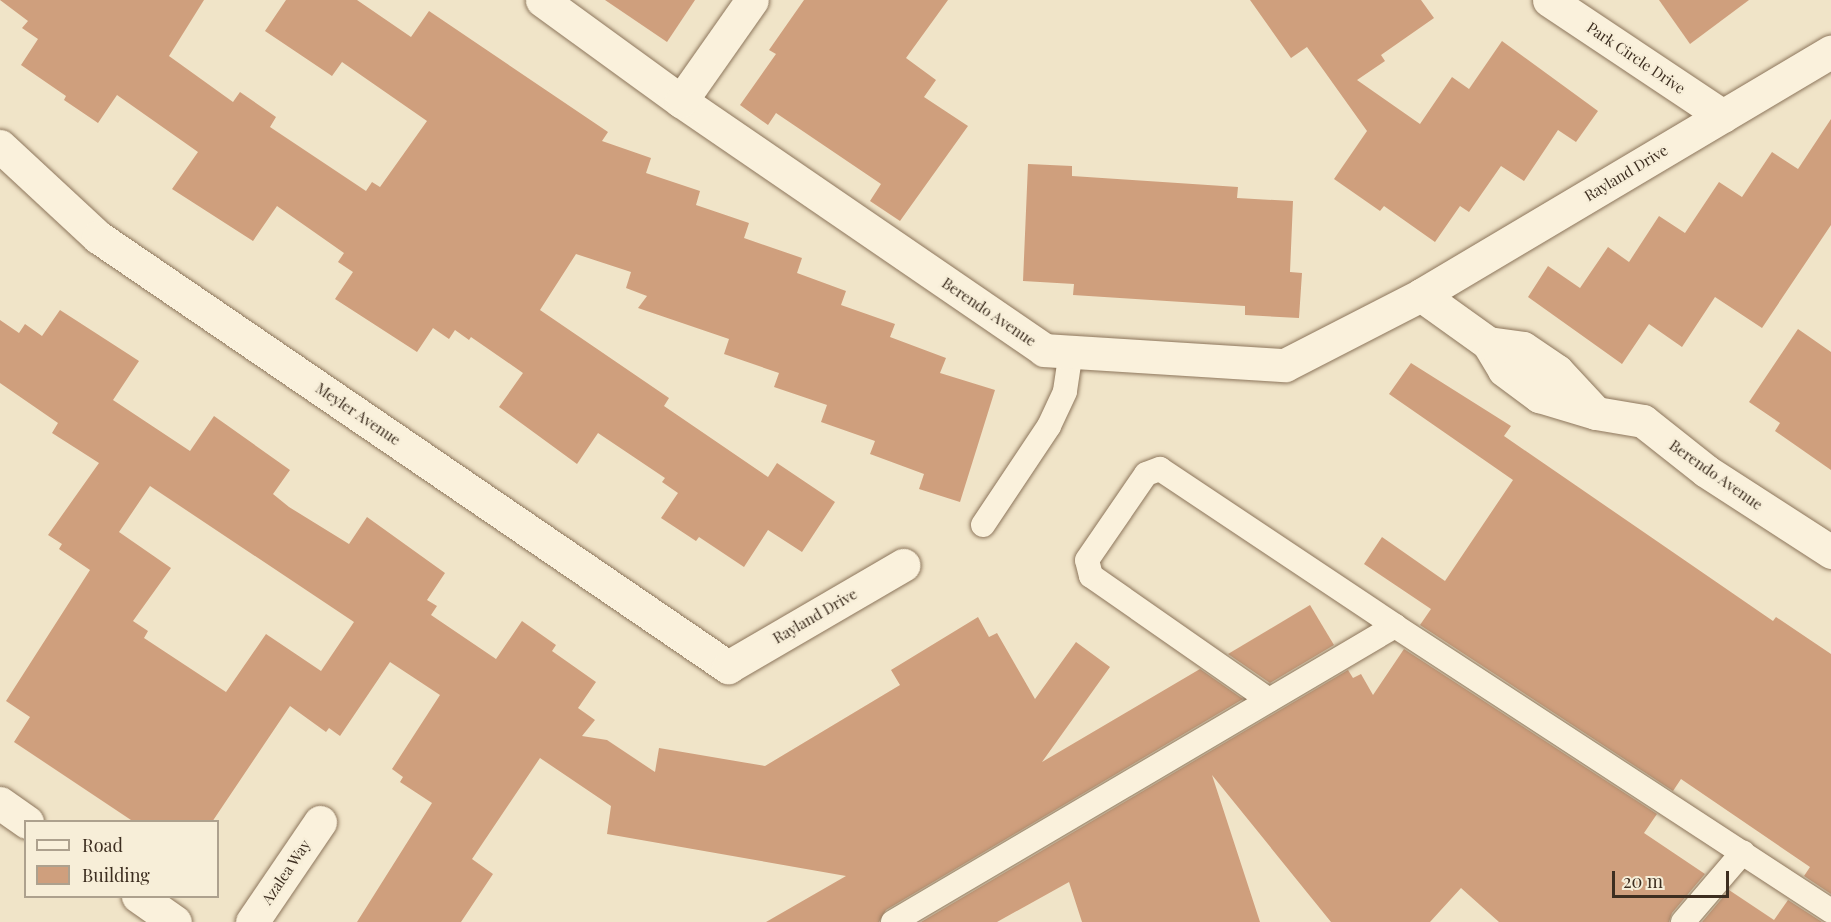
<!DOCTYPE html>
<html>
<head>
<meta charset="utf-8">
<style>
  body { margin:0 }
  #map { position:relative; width:1831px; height:922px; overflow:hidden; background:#f0e4c8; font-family:"Playfair Display",serif }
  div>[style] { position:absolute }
  .building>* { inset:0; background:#cf9f7d }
  .roads { filter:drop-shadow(0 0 2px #8d765c) drop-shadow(0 0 2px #8d765c) }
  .service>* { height:24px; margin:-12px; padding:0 12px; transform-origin:12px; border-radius:12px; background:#faf1dc }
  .minor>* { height:33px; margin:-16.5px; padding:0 16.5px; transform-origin:16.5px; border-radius:16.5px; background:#faf1dc }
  span { translate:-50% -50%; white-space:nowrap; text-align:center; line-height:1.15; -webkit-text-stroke:4.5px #f7eed8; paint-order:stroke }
  .street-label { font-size:15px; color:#3d2e20 }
  .legend { position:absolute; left:24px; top:820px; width:195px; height:78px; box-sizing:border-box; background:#f7eed8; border:2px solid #ada18e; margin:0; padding:8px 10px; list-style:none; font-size:18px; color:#3d2e20 }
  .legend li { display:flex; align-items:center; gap:12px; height:30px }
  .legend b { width:30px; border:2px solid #ada18e }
  .scale { position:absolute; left:1612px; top:871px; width:117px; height:27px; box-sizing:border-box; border:3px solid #3d2e20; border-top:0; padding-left:8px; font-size:18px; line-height:21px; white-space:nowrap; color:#3d2e20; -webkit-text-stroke:4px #f7eed8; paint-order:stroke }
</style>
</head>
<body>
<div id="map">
  <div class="building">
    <div style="clip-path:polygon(0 0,204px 0,169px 56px,233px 102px,240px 92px,276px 117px,270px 127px,366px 191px,372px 182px,380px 187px,427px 121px,342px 62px,332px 76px,265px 31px,286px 0,357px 0,411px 37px,429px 11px,608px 132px,602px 141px,651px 158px,646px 173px,700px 191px,696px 205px,749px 223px,744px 238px,802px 258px,797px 273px,846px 291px,841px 305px,895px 324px,890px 337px,946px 358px,940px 373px,995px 390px,960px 502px,919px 489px,924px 474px,870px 454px,875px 441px,821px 422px,827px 405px,774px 387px,779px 373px,724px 354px,729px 339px,638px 308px,647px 296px,626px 288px,631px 272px,576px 254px,540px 310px,669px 398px,664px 406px,768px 477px,777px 463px,835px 502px,802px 552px,768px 530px,744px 567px,699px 537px,696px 541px,661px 518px,678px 493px,662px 482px,665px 478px,598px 433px,577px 464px,499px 407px,523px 373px,471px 337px,469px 340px,455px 330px,449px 339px,433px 328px,417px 352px,335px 299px,353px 272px,338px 262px,344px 253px,277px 206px,253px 241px,172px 189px,198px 152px,117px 95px,98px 123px,64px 100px,66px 96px,21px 65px,38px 39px,22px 28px,28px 21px)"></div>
    <div style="clip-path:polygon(605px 0,695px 0,667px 42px)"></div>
    <div style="clip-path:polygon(804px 0,948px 0,906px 58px,936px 80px,924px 97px,968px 126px,900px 221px,870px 201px,881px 184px,776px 113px,768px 125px,740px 105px,776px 54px,769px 50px)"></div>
    <div style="clip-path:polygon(1250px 0,1421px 0,1434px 18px,1381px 55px,1385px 61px,1357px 80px,1420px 124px,1452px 77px,1469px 89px,1502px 41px,1598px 111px,1576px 142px,1558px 130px,1524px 181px,1501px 166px,1469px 212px,1460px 206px,1435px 242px,1384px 206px,1380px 211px,1334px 179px,1367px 131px,1307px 47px,1291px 58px)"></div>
    <div style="clip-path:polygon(1659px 0,1749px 0,1690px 44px)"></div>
    <div style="clip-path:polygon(1831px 119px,1831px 225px,1762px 328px,1715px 297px,1682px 347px,1649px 324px,1622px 364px,1528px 297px,1548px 266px,1580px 288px,1608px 247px,1629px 262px,1659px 216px,1685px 233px,1719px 182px,1742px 197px,1772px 152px,1798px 169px)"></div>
    <div style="clip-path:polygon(1028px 164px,1072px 166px,1072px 176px,1238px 187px,1237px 198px,1293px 201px,1290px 272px,1302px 273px,1299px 318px,1245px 315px,1245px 306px,1073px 295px,1074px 284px,1023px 281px)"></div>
    <div style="clip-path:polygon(evenodd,60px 310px,139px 361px,113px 400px,190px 451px,214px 416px,290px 470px,273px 494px,289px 507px,349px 544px,367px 517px,445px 573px,427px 600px,437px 606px,431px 615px,496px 659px,522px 621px,556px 645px,552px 651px,596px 682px,578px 708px,595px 720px,582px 736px,607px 740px,655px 772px,659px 748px,765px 766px,900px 685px,891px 670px,978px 617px,989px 637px,997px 633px,1035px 699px,1076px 642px,1110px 667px,1042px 762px,1200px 669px,1243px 699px,886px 910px,879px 922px,766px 922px,846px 876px,607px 834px,611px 806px,540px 758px,472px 859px,493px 874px,461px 922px,357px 922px,432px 803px,400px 782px,403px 777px,392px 769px,440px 695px,390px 662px,340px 736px,329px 728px,326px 732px,290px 706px,212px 822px,134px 822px,14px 742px,30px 717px,6px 701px,90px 570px,59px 549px,62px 544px,48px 535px,99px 463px,52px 433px,58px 423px,0 383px,0 320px,19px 333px,25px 324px,42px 336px,60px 310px,150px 486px,354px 622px,321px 671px,266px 634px,226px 692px,144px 638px,148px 631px,133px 621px,171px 568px,119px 532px,150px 486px)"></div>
    <div style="clip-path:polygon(1798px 329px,1831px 352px,1831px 470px,1775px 431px,1780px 423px,1749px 402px)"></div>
    <div style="clip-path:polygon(1411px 363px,1511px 426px,1504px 436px,1773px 621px,1776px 617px,1831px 654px,1831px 894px,1804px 876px,1810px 867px,1681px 779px,1673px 791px,1420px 625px,1431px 609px,1364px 564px,1382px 537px,1445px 581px,1513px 480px,1389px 394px)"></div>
    <div style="clip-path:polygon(1310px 605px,1334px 645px,1270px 683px,1228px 654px)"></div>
    <div style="clip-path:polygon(1404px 649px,1657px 814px,1644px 833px,1705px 874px,1672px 913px,1669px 922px,1499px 922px,1461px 888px,1430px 922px,1331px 922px,1212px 775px,1260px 922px,1082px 922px,1069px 882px,997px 922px,921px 922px,1348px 670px,1353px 678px,1361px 674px,1373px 695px)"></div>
    <div style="clip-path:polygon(1729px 890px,1774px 920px,1788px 900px,1822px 922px,1702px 922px)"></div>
  </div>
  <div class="roads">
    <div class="service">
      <div style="left:983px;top:525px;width:119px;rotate:-56.3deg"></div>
      <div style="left:1049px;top:426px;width:38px;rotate:-65deg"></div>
      <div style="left:1065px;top:391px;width:40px;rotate:-81.5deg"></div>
      <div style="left:1269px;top:700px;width:217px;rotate:-145.1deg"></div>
      <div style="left:1091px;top:576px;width:16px;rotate:-104deg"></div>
      <div style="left:1087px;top:560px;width:104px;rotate:-55.5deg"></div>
      <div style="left:1146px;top:474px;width:15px;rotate:-20deg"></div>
      <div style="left:1160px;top:469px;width:283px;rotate:33.7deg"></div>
      <div style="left:893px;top:922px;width:583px;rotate:-30.53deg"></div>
      <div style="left:1395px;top:626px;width:521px;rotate:33.17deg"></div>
      <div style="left:1683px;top:922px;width:92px;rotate:-49.4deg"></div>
    </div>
    <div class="minor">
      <div style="left:542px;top:0;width:172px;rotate:36deg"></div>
      <div style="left:681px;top:101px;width:440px;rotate:34.4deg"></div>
      <div style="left:1044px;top:350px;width:241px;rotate:3.6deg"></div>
      <div style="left:1285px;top:365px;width:153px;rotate:-27.2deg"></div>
      <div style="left:1421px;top:295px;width:82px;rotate:35.6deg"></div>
      <div style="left:1488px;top:343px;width:31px;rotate:59deg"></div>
      <div style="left:1504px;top:370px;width:44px;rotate:36.6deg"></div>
      <div style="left:1539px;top:396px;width:59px;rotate:16.6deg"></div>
      <div style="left:1596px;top:413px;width:48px;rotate:9.7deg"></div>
      <div style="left:1643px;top:421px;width:80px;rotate:38.4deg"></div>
      <div style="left:1706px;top:471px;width:149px;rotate:32.9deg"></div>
      <div style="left:1549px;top:0;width:209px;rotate:33.7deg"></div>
      <div style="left:681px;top:101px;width:123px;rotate:-54.9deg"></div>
      <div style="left:0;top:146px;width:134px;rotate:42.9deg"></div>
      <div style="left:98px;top:237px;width:763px;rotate:34.32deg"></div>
      <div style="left:728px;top:667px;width:203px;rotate:-30.2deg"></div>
      <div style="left:1421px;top:295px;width:477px;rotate:-30.7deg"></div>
      <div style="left:1488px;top:343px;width:35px;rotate:8deg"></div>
      <div style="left:1523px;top:348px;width:41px;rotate:34.1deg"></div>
      <div style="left:1557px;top:371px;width:57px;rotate:47.1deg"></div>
      <div style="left:0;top:803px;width:33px;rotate:35deg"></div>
      <div style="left:138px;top:896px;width:45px;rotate:35.1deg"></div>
      <div style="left:252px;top:922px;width:121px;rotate:-55.8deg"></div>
    </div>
  </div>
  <div class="street-label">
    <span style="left:1636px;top:58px;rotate:34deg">Park Circle Drive</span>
    <span style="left:1626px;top:173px;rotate:-31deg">Rayland Drive</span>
    <span style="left:989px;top:312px;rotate:34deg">Berendo Avenue</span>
    <span style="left:358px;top:414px;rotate:34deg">Meyler Avenue</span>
    <span style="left:1716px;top:475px;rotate:35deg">Berendo Avenue</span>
    <span style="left:815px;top:616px;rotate:-30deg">Rayland Drive</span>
    <span style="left:286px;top:872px;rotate:-56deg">Azalea Way</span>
  </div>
  <ul class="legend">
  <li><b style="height:8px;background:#faf1dc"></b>Road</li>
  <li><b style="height:16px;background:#cf9f7d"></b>Building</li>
  </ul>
  <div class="scale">20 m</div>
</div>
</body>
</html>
